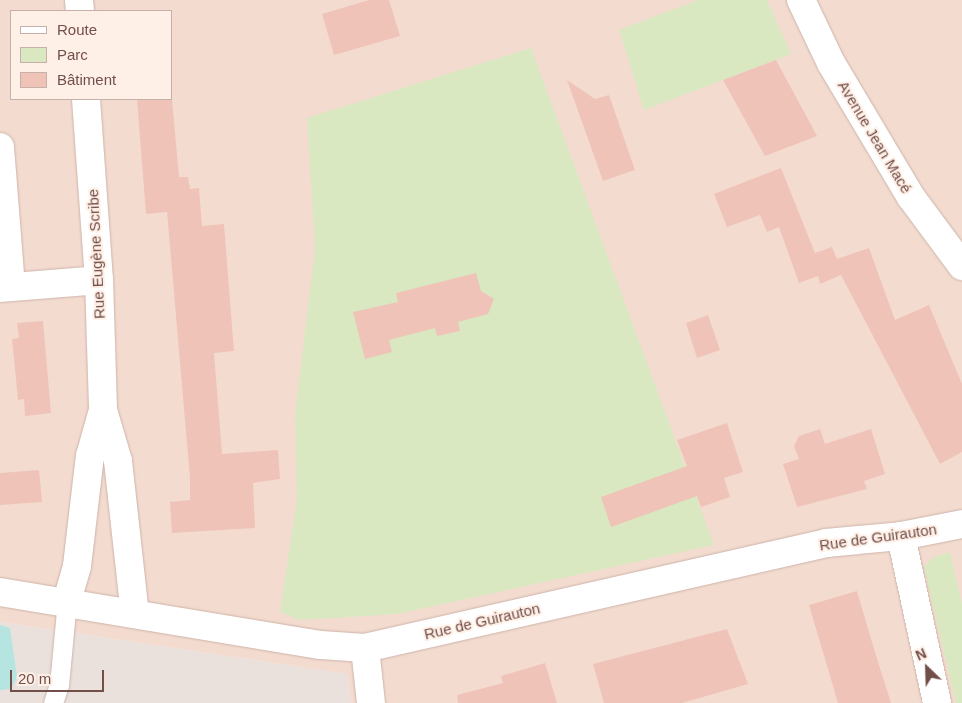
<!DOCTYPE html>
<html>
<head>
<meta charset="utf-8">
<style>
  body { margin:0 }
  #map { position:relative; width:962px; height:703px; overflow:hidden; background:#fbebe1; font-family:Arial,sans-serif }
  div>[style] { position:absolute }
  .residential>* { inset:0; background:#f3dccf }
  .industrial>* { inset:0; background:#eae0dc }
  .green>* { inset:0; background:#d9e8c0 }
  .water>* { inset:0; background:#b6e4e1 }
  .building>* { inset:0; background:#f0c3b9 }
  .roads { filter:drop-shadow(0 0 1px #ceb3ab) drop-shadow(0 0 1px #ceb3ab) }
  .service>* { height:19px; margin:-9.5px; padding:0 9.5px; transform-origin:9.5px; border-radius:9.5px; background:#fff }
  .minor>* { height:28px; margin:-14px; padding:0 14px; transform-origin:14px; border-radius:14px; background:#fff }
  .tertiary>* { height:28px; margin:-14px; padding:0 14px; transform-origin:14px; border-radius:14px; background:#fff }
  span { translate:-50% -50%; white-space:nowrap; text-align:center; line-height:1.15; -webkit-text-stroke:4px #fff0e7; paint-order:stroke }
  .street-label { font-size:15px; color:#724f49 }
  .legend { position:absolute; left:10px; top:10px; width:162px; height:90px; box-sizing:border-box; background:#fff0e7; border:1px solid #c7b0a8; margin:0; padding:6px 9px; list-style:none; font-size:15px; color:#724f49 }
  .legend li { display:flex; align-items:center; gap:10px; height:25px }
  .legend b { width:25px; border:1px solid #c7b0a8 }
  .north { position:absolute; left:902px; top:643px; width:50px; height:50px; -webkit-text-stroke:4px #fff0e7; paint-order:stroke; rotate:336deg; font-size:14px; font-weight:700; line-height:20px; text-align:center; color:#724f49 }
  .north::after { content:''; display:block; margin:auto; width:18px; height:22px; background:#724f49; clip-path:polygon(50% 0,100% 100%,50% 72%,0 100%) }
  .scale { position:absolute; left:10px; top:670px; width:94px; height:22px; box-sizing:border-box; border:2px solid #724f49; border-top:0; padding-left:6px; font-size:15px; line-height:18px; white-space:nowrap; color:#724f49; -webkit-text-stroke:4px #fff0e7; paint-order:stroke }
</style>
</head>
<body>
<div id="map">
  <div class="residential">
    <div style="clip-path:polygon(evenodd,0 0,962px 0,962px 703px,351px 703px,347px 674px,0 622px,0 0,11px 11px,171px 11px,171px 99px,11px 99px,11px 11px)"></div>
  </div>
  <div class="industrial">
    <div style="clip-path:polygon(0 622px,347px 674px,351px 703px,0 703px)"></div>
  </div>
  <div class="green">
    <div style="clip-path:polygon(698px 0,767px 0,791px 54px,644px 110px,619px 30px)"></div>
    <div style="clip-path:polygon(531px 48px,714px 545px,397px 614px,299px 620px,280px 612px,297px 499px,295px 414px,315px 249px,307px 118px)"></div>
    <div style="clip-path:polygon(950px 552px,962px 604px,962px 703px,956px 703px,924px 567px,932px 558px)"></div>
  </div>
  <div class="water">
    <div style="clip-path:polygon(0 625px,10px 628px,17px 677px,11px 689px,0 690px)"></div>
  </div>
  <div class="building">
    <div style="clip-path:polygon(369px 0,389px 0,400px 36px,334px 55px,322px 14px)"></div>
    <div style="clip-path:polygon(776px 60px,817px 136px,765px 156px,723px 80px)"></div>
    <div style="clip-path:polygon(567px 80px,595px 99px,609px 95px,635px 170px,603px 181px)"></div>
    <div style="clip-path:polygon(137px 99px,172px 99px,179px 177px,188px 177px,190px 189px,199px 188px,202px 226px,224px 224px,234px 351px,214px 353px,222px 454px,278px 450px,280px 479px,253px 483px,255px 528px,172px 533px,170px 502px,190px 500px,190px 478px,167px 212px,146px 214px)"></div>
    <div style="clip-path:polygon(781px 168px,815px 253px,832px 247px,837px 259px,869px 248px,895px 320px,929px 305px,962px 384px,962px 452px,940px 464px,841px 275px,820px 284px,818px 276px,799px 283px,779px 227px,767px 232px,760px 215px,727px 227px,714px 194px)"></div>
    <div style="clip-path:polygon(476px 273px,481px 291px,494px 299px,488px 314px,458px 322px,460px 331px,437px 336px,435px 328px,389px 340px,392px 352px,365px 359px,353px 312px,398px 302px,396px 293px)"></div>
    <div style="clip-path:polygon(708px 315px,720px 350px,697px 358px,686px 323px)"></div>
    <div style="clip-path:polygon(43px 321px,51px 413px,25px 416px,24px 399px,18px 400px,12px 339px,19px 338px,17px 323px)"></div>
    <div style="clip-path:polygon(727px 423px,743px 472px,724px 478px,730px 497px,701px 507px,697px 496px,611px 527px,601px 497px,687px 466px,677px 440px)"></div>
    <div style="clip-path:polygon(820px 429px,825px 444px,871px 429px,885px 474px,864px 481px,867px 489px,797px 507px,783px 464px,799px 459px,794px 446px,799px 436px)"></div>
    <div style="clip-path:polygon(39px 470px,42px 502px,0 505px,0 473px)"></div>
    <div style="clip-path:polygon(857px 591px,874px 649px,891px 703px,838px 703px,809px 605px)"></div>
    <div style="clip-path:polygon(727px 629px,748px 684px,682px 703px,604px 703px,593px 664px)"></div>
    <div style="clip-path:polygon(545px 663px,557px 703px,458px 703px,457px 695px,503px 683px,501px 676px)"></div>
  </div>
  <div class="roads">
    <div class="service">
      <div style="left:53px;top:703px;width:19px;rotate:-72deg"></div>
      <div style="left:59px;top:685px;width:84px;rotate:-84.6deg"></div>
    </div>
    <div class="minor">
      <div style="left:79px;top:0;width:11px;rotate:85deg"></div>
      <div style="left:86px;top:99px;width:181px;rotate:85.9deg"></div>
      <div style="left:99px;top:280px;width:130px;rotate:88.2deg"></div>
      <div style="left:0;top:147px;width:140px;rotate:85.5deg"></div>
      <div style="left:0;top:288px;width:99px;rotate:-4.6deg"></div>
      <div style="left:901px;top:536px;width:171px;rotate:77.8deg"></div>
      <div style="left:0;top:592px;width:325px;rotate:9.4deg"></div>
      <div style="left:321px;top:645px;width:44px;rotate:3.9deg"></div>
      <div style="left:365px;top:648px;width:473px;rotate:-12.8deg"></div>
      <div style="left:826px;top:543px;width:75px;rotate:-5.3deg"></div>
      <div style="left:901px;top:536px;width:62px;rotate:-11.1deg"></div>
      <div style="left:67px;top:601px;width:36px;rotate:-74deg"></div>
      <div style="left:77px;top:566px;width:111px;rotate:-83.3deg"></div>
      <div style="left:90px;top:456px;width:48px;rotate:-74.2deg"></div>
      <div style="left:103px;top:410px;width:53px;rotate:73.6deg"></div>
      <div style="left:118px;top:461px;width:154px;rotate:83.7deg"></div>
      <div style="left:365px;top:648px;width:55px;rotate:83.8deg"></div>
    </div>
    <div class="tertiary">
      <div style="left:801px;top:0;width:70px;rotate:64.5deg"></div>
      <div style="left:831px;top:63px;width:156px;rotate:59.2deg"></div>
      <div style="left:911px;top:197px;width:86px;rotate:53.5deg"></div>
    </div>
  </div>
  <div class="street-label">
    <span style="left:875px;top:137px;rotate:59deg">Avenue Jean Macé</span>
    <span style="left:96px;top:254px;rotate:-93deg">Rue Eugène Scribe</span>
    <span style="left:878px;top:537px;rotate:-8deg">Rue de Guirauton</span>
    <span style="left:482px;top:621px;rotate:-13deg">Rue de Guirauton</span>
  </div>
  <ul class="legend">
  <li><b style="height:6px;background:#fff"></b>Route</li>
  <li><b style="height:14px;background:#d9e8c0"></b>Parc</li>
  <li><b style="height:14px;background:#f0c3b9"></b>Bâtiment</li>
  </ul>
  <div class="north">N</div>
  <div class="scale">20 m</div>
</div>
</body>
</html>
